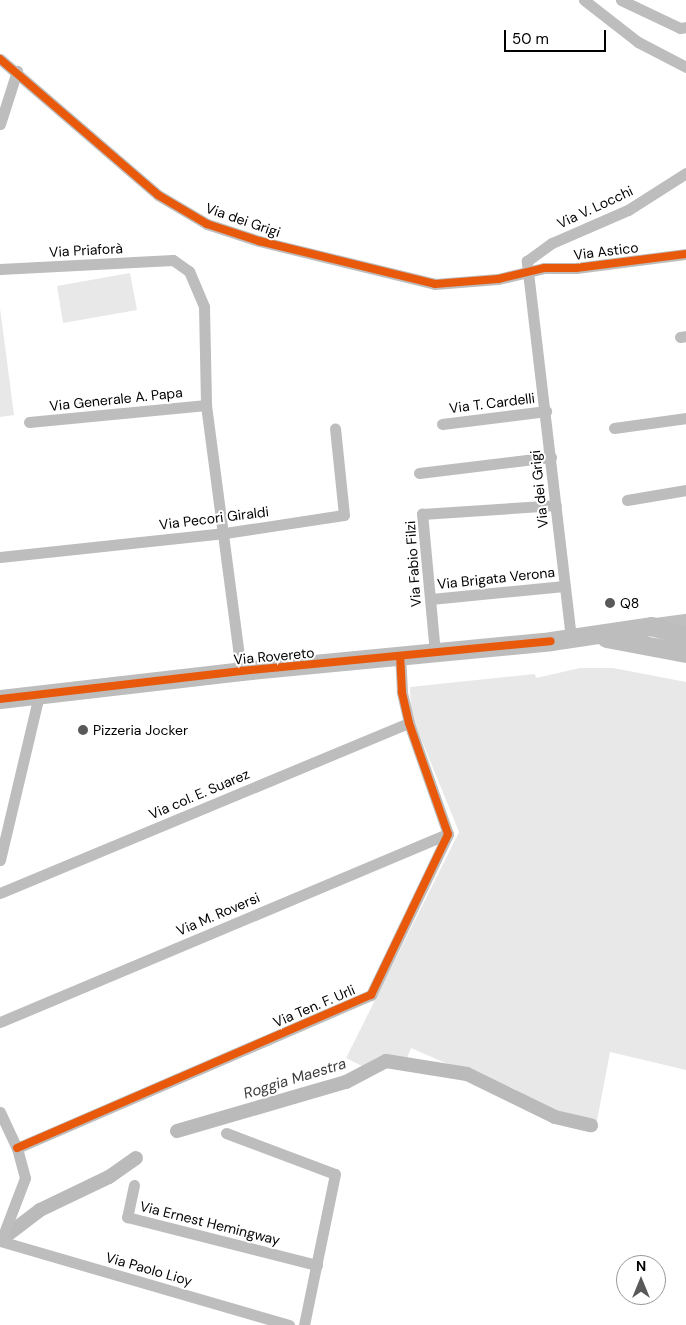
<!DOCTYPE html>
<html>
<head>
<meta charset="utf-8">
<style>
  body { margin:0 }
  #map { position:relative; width:686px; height:1325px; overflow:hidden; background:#fff; font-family:"DM Sans",sans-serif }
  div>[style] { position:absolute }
  .green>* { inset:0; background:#e8e8e8 }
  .canal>* { height:14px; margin:-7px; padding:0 7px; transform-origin:7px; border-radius:7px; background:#bababa }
  .street>* { height:11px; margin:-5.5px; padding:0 5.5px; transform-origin:5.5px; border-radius:5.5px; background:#bdbdbd }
  .secondary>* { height:16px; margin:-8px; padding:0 8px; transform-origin:8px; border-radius:8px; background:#bfbfbf }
  .primary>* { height:19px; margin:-9.5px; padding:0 9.5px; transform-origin:9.5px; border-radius:9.5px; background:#bdbdbd }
  .cycleway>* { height:8px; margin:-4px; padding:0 4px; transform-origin:4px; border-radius:4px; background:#e8590c }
  .dots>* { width:14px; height:14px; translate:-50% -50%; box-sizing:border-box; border:2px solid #fff; border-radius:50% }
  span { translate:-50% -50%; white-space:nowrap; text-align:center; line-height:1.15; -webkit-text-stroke:4px #fff; paint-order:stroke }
  .street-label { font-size:14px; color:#000 }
  .poi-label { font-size:14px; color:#000 }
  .left { translate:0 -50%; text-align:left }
  .water-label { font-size:15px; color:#3d3d3d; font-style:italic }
  .north { position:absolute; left:616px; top:1255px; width:50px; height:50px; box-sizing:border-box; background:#fff; border:1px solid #999; border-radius:50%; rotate:0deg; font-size:14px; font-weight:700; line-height:20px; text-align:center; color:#000 }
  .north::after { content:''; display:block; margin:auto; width:18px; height:22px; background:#595959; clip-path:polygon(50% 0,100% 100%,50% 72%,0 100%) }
  .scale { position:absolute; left:504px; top:30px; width:102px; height:22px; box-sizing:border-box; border:2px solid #000; border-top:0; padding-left:6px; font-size:15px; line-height:18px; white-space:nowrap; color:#000; -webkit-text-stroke:4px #fff; paint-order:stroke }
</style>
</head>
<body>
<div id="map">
  <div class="green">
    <div style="clip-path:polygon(130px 273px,137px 310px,63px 323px,57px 286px)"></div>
    <div style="clip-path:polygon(0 308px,14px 415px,0 417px)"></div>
    <div style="clip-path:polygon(580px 668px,613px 668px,686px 682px,686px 1070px,610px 1052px,596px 1126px,547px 1110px,513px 1088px,489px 1082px,411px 1048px,406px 1061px,364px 1067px,346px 1058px,459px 832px,411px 714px,410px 687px,535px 674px,536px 678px)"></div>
  </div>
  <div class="canal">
    <div style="left:177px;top:1131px;width:176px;rotate:-16.2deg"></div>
    <div style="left:346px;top:1082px;width:45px;rotate:-27.7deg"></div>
    <div style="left:386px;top:1061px;width:82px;rotate:9.1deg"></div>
    <div style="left:467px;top:1074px;width:98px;rotate:26deg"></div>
    <div style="left:555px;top:1117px;width:37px;rotate:13deg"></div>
    <div style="left:6px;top:1236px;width:43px;rotate:-37.4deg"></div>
    <div style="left:40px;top:1210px;width:76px;rotate:-25.6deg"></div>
    <div style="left:109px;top:1177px;width:33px;rotate:-35deg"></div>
  </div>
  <div class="street">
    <div style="left:584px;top:0;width:68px;rotate:37.9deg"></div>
    <div style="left:638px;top:42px;width:54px;rotate:27.5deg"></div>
    <div style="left:621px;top:0;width:65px;rotate:25.4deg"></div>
    <div style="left:680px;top:28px;width:6px;rotate:-9deg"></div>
    <div style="left:0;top:59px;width:208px;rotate:40.7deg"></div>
    <div style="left:158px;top:195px;width:57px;rotate:30.6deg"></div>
    <div style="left:207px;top:224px;width:55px;rotate:18.1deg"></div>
    <div style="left:259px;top:241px;width:181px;rotate:13.7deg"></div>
    <div style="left:435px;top:284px;width:63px;rotate:-4.5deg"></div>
    <div style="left:498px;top:279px;width:47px;rotate:-13.4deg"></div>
    <div style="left:544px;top:268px;width:32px"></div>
    <div style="left:576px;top:268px;width:111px;rotate:-7.3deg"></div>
    <div style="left:0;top:124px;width:56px;rotate:-72.2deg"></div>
    <div style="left:0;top:269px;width:173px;rotate:-3deg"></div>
    <div style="left:173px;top:260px;width:19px;rotate:35deg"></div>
    <div style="left:189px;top:271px;width:39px;rotate:67deg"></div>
    <div style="left:204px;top:307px;width:98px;rotate:88.8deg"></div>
    <div style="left:206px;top:405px;width:268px;rotate:82.5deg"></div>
    <div style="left:680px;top:337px;width:6px;rotate:-9deg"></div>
    <div style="left:29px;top:422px;width:178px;rotate:-5.5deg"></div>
    <div style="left:442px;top:424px;width:105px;rotate:-7.1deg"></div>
    <div style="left:614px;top:428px;width:73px;rotate:-7.9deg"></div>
    <div style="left:419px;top:473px;width:133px;rotate:-6.9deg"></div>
    <div style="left:627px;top:500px;width:60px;rotate:-9.6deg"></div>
    <div style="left:0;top:557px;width:226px;rotate:-6.1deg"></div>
    <div style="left:225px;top:533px;width:120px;rotate:-8.6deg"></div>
    <div style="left:344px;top:515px;width:87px;rotate:-95.9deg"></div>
    <div style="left:431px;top:599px;width:134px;rotate:-5.6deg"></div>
    <div style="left:571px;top:638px;width:380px;rotate:-96.7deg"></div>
    <div style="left:527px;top:261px;width:31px;rotate:-36deg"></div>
    <div style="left:552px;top:243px;width:83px;rotate:-23.5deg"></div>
    <div style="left:628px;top:210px;width:69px;rotate:-32.5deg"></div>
    <div style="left:435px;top:653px;width:140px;rotate:-95.3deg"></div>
    <div style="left:422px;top:514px;width:134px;rotate:-3.8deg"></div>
    <div style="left:0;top:860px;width:170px;rotate:-76.7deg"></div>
    <div style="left:0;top:893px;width:443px;rotate:-22.6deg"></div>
    <div style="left:0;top:1022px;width:486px;rotate:-22.8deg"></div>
    <div style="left:0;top:1112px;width:40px;rotate:65deg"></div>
    <div style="left:17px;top:1148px;width:31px;rotate:75deg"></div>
    <div style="left:25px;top:1178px;width:67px;rotate:110.9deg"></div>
    <div style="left:226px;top:1133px;width:116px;rotate:20.6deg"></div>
    <div style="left:335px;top:1174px;width:154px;rotate:101.6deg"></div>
    <div style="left:17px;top:1148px;width:386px;rotate:-23.4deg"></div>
    <div style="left:371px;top:995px;width:178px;rotate:-64.4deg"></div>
    <div style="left:448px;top:834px;width:118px;rotate:-109.4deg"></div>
    <div style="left:409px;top:723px;width:32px;rotate:-103deg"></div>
    <div style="left:402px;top:692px;width:35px;rotate:-93deg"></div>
    <div style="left:134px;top:1185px;width:33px;rotate:102deg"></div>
    <div style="left:127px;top:1217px;width:196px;rotate:14.2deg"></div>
    <div style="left:0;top:1241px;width:301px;rotate:16.2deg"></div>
  </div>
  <div class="secondary">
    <div style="left:656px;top:626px;width:30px;rotate:-8deg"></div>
  </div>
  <div class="primary">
    <div style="left:606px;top:638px;width:81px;rotate:10.6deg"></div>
    <div style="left:0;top:699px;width:243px;rotate:-6.6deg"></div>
    <div style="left:241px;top:671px;width:311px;rotate:-5.5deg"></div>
    <div style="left:551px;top:641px;width:101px;rotate:-8.5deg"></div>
    <div style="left:651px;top:626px;width:36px;rotate:16deg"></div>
  </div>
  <div class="cycleway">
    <div style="left:0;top:59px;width:208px;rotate:40.7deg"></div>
    <div style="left:158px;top:195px;width:57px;rotate:30.6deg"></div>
    <div style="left:207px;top:224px;width:55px;rotate:18.1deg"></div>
    <div style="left:259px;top:241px;width:181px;rotate:13.7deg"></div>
    <div style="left:435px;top:284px;width:63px;rotate:-4.5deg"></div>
    <div style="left:498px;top:279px;width:47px;rotate:-13.4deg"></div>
    <div style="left:544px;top:268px;width:32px"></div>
    <div style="left:576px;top:268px;width:111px;rotate:-7.3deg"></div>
    <div style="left:0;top:699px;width:243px;rotate:-6.6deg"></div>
    <div style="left:241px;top:671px;width:311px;rotate:-5.5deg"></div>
    <div style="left:17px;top:1148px;width:386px;rotate:-23.4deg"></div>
    <div style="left:371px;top:995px;width:178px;rotate:-64.4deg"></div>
    <div style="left:448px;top:834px;width:118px;rotate:-109.4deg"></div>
    <div style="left:409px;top:723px;width:32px;rotate:-103deg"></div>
    <div style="left:402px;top:692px;width:35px;rotate:-93deg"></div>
  </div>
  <div class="dots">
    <div style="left:610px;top:603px;background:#595959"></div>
    <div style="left:83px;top:730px;background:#595959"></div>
  </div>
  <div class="street-label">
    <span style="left:595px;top:207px;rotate:-25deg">Via V. Locchi</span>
    <span style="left:243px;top:220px;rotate:19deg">Via dei Grigi</span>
    <span style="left:86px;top:250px;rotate:-3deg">Via Priaforà</span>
    <span style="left:606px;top:251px;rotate:-7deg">Via Astico</span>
    <span style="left:116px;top:399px;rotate:-6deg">Via Generale A. Papa</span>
    <span style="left:492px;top:403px;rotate:-7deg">Via T. Cardelli</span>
    <span style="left:539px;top:489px;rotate:-96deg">Via dei Grigi</span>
    <span style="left:214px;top:518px;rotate:-7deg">Via Pecori Giraldi</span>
    <span style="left:413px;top:564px;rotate:-94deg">Via Fabio Filzi</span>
    <span style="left:496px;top:578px;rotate:-6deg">Via Brigata Verona</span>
    <span style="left:274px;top:656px;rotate:-5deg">Via Rovereto</span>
    <span style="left:199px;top:794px;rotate:-23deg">Via col. E. Suarez</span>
    <span style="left:218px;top:914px;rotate:-23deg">Via M. Roversi</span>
    <span style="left:314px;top:1006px;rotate:-23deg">Via Ten. F. Urli</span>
    <span style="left:210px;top:1223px;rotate:14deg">Via Ernest Hemingway</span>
    <span style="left:149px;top:1269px;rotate:16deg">Via Paolo Lioy</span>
  </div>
  <div class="poi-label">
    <span class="left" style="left:620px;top:603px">Q8</span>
    <span class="left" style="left:93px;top:730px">Pizzeria Jocker</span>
  </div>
  <div class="water-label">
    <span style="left:295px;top:1079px;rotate:-17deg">Roggia Maestra</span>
  </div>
  <div class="north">N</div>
  <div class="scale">50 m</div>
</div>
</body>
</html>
